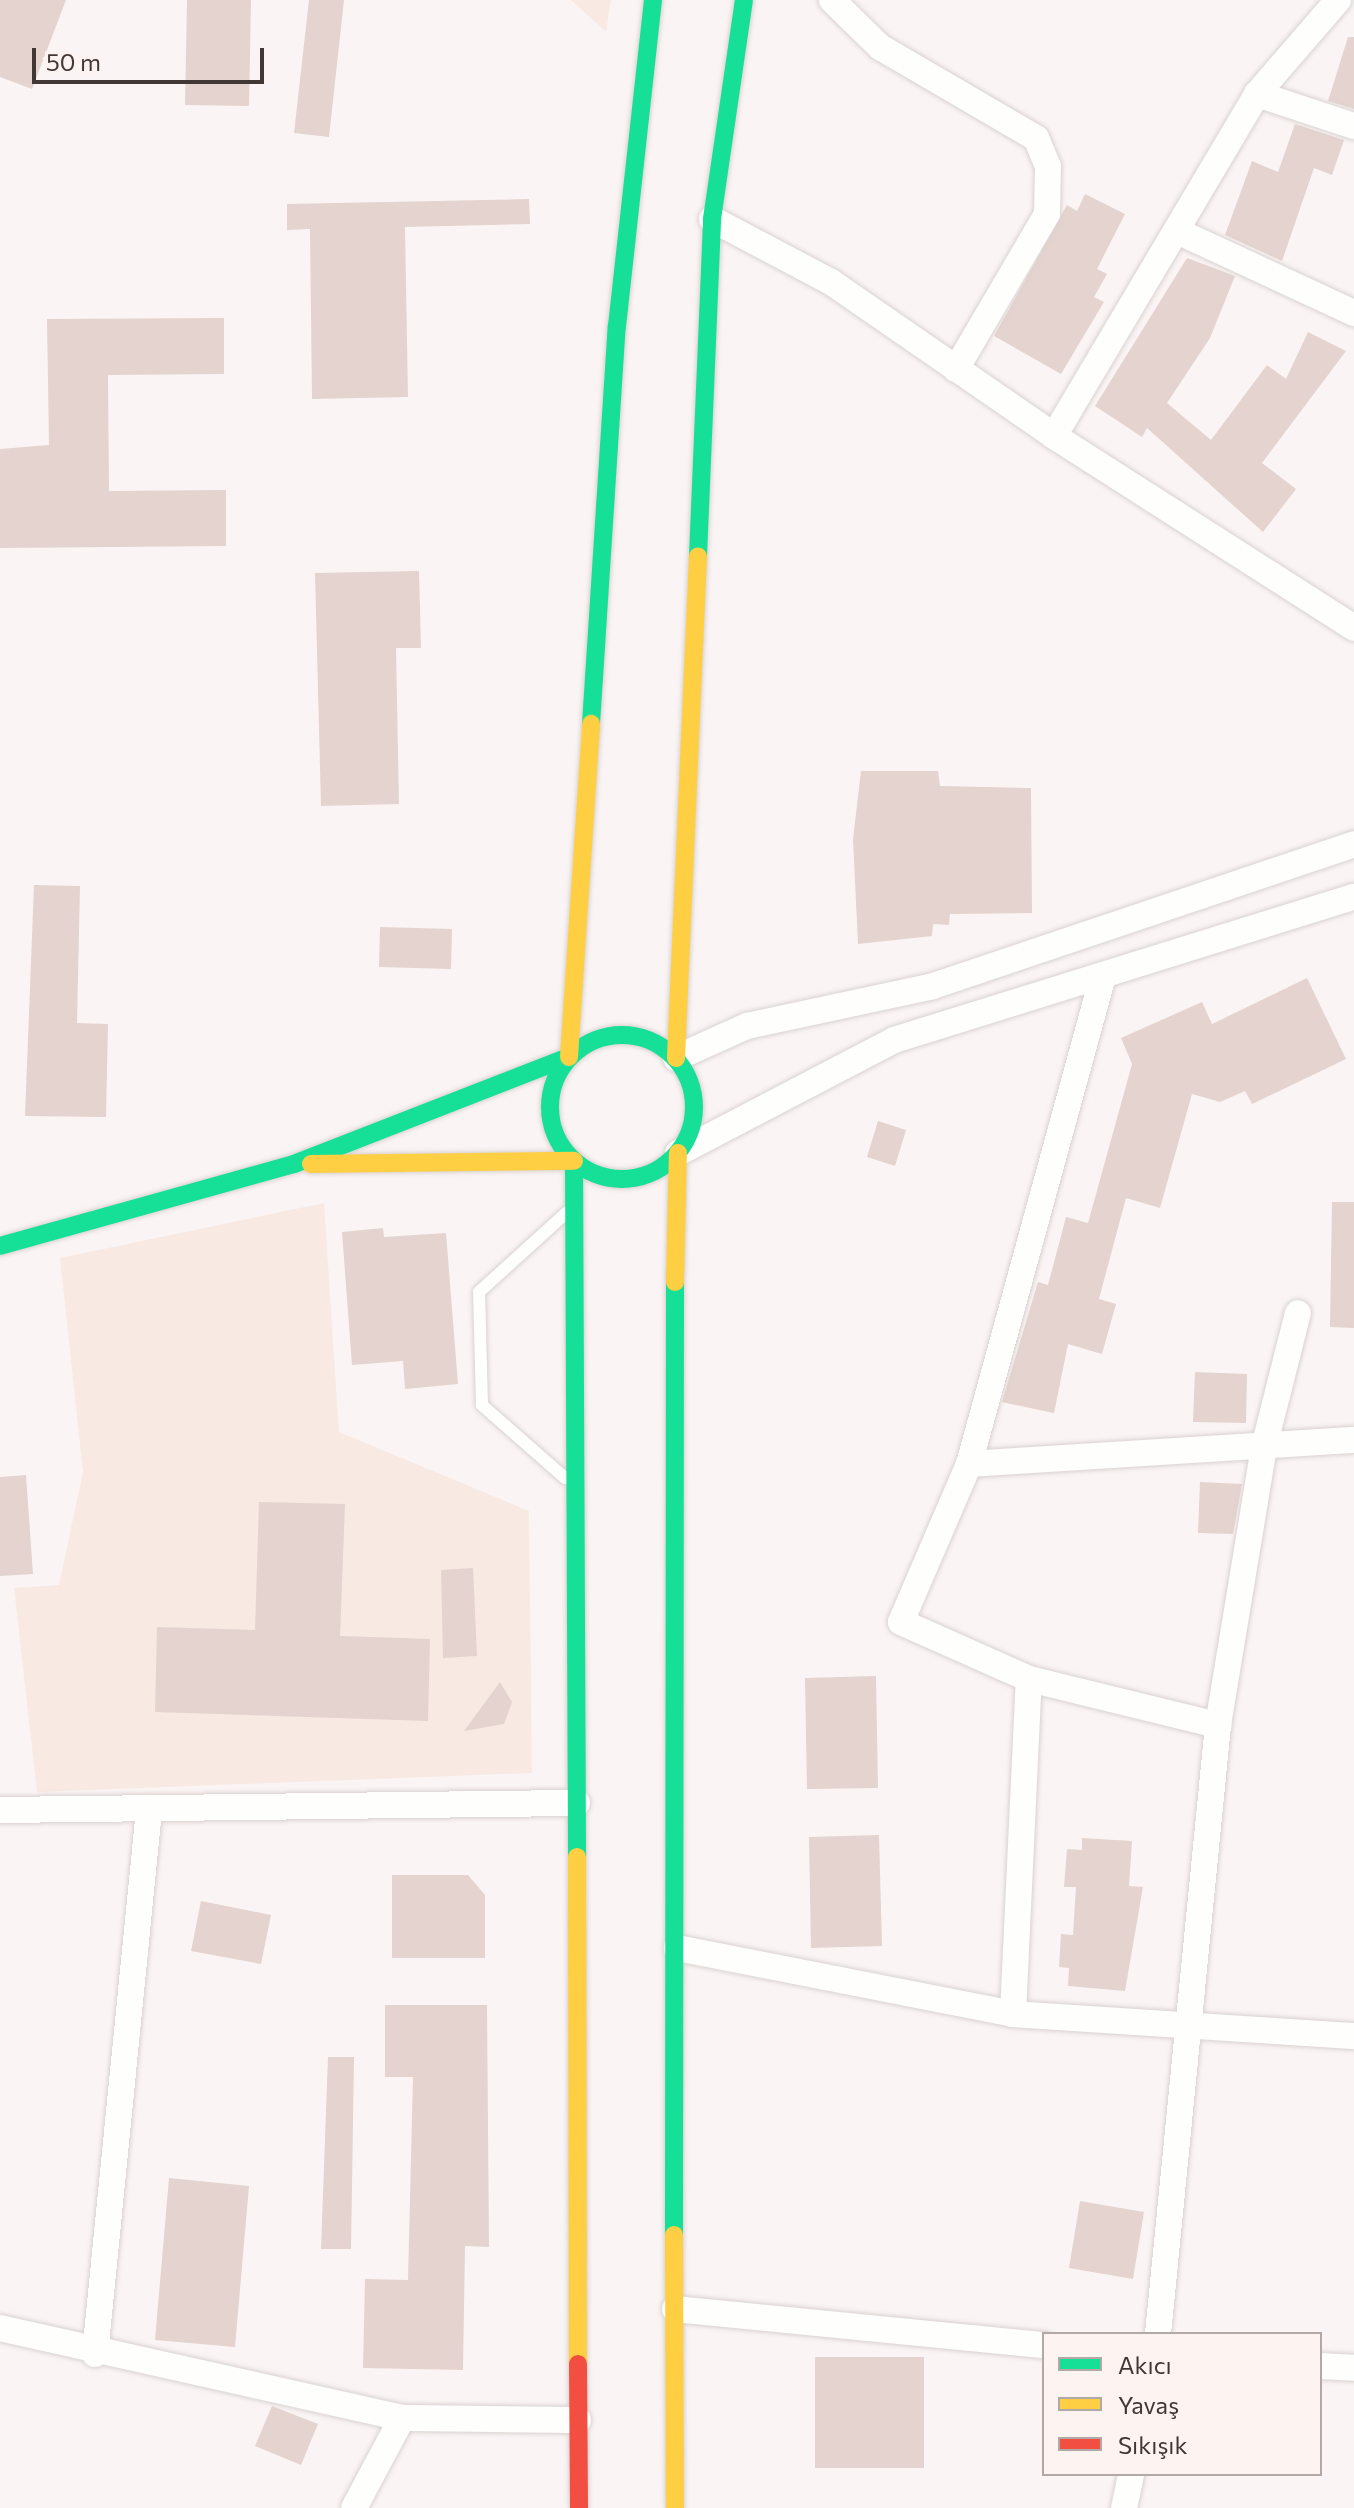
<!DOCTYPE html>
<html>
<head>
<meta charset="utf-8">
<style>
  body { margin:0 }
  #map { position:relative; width:1354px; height:2508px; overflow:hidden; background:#faf5f4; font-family:Commissioner,sans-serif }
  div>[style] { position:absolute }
  .built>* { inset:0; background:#f8e9e3 }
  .building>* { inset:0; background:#e4d3ce }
  .roads { filter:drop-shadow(0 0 2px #d9d2d0) drop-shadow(0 0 2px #d9d2d0) }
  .lane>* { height:12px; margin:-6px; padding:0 6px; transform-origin:6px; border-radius:6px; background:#fefefd }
  .street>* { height:26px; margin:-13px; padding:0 13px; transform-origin:13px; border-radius:13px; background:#fefefd }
  .fast>* { height:18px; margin:-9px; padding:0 9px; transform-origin:9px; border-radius:9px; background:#16e098 }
  .fast>.ring { margin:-9px; padding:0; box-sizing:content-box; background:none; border:18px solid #16e098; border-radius:50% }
  .slow>* { height:18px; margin:-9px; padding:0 9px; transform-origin:9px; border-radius:9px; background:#ffcf43 }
  .jam>* { height:18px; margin:-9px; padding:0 9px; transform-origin:9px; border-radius:9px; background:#f24e42 }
  span { translate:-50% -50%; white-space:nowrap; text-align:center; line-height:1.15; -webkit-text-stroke:6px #fdf4f1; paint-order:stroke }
  .legend { position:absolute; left:1042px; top:2332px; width:280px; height:144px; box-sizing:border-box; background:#fdf4f1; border:2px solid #b2a9a6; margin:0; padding:10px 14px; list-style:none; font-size:24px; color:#413835 }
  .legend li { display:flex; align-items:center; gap:16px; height:40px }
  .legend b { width:40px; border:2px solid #b2a9a6 }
  .scale { position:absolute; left:32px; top:48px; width:232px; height:36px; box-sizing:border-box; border:4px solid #413835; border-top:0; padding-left:10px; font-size:24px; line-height:28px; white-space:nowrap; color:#413835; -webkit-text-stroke:6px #fdf4f1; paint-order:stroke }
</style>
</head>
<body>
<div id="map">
  <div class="built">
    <div style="clip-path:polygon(571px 0,611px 0,606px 32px)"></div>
    <div style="clip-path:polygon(324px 1203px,339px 1432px,529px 1511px,532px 1773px,37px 1792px,14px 1588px,59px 1585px,83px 1472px,60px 1258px)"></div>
  </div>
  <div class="building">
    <div style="clip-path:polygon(0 0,66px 0,32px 89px,0 77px)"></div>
    <div style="clip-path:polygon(187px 0,251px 0,249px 106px,185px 105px)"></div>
    <div style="clip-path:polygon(309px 0,344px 0,329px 137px,294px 133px)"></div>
    <div style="clip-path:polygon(1348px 37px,1354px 37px,1354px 109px,1328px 101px)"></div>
    <div style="clip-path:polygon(1295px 124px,1344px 140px,1332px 175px,1314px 168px,1282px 261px,1225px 235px,1252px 161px,1278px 172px)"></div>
    <div style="clip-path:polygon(1085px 194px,1125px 214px,1097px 269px,1107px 274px,1094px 297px,1104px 302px,1061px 374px,994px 336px,1067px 205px,1077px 211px)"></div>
    <div style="clip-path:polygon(529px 199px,530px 224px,405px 227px,408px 397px,312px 399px,310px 229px,287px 230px,287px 204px)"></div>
    <div style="clip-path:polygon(1187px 258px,1235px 276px,1210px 338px,1167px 403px,1211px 440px,1267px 365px,1286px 379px,1308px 332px,1346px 351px,1262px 463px,1296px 489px,1263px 532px,1147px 428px,1142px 437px,1095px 406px)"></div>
    <div style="clip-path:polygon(224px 318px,224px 374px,108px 375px,109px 491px,226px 490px,226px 546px,0 548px,0 449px,49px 445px,47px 319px)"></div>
    <div style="clip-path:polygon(419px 571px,421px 648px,396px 648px,399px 804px,321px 806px,315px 573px)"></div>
    <div style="clip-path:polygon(861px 771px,938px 771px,940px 786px,1031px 788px,1032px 913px,950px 914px,949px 925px,933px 924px,932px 936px,858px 944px,853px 839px)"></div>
    <div style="clip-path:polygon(34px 885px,80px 886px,77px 1023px,108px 1024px,106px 1117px,25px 1116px)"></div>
    <div style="clip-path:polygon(380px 927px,452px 929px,451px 969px,379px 967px)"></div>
    <div style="clip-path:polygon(1307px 978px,1346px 1059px,1252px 1104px,1245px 1091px,1220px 1102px,1192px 1094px,1160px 1208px,1126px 1198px,1099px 1299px,1116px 1304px,1102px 1354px,1068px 1344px,1054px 1413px,1002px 1402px,1038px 1282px,1048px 1285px,1066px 1217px,1088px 1223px,1132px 1064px,1121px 1038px,1202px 1002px,1212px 1024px)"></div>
    <div style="clip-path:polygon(878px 1121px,906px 1130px,895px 1166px,867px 1157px)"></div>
    <div style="clip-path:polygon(1332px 1202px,1354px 1202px,1354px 1328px,1330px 1327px)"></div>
    <div style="clip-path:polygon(383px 1228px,384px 1237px,446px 1233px,458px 1384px,405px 1389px,403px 1361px,352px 1365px,342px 1232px)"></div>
    <div style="clip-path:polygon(1195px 1372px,1247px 1374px,1246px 1423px,1193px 1422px)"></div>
    <div style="clip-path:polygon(26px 1475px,33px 1574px,0 1576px,0 1477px)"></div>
    <div style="clip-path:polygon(1200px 1482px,1242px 1484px,1233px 1534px,1198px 1533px)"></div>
    <div style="clip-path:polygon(259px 1502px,345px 1504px,340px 1636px,430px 1639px,428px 1721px,155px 1712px,157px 1627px,255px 1630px)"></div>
    <div style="clip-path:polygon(473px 1568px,477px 1656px,443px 1658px,441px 1570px)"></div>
    <div style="clip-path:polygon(876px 1676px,878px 1788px,807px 1789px,805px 1678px)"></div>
    <div style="clip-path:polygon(500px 1682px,512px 1702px,504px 1724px,464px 1731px)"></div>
    <div style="clip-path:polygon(879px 1835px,882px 1946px,811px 1948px,809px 1837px)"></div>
    <div style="clip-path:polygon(1082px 1838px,1132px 1841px,1129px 1886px,1143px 1887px,1125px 1991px,1068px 1986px,1069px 1968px,1059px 1967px,1061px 1934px,1073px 1935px,1076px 1887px,1064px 1887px,1067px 1849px,1082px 1850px)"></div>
    <div style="clip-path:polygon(392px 1875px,468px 1875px,485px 1895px,485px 1958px,392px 1958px)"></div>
    <div style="clip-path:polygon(201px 1901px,271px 1915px,261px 1964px,191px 1951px)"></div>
    <div style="clip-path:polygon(385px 2005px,487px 2005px,489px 2247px,465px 2246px,463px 2370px,363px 2368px,365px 2279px,408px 2280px,413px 2077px,385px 2077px)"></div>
    <div style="clip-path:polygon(328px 2057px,354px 2057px,351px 2249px,321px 2249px)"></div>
    <div style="clip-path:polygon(169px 2178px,249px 2186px,235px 2347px,155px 2340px)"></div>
    <div style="clip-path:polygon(1080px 2201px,1144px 2212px,1133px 2279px,1069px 2268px)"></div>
    <div style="clip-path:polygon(815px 2357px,924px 2357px,924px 2468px,815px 2468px)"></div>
    <div style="clip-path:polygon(272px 2406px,318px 2424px,301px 2465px,255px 2446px)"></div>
  </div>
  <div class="roads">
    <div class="lane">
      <div style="left:565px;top:1478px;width:111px;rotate:-138.7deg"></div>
      <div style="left:482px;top:1405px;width:113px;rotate:-91.5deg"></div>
      <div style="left:479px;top:1292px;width:118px;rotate:-42.2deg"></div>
    </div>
    <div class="street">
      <div style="left:832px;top:0;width:67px;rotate:44.4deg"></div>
      <div style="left:880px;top:47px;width:181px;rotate:30.3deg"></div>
      <div style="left:1036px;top:138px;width:30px;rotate:67deg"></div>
      <div style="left:1048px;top:166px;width:48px;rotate:91.2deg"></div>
      <div style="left:1047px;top:214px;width:180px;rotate:120.4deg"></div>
      <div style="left:1257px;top:94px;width:102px;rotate:18.3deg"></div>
      <div style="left:712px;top:219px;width:135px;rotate:27.9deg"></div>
      <div style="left:831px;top:282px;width:271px;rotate:34.6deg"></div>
      <div style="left:1054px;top:436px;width:356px;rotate:32.6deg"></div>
      <div style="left:1177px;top:231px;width:195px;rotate:24.9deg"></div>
      <div style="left:1054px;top:436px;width:398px;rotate:-59.3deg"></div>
      <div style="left:1257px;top:94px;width:124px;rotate:-49.2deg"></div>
      <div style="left:1103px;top:976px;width:506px;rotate:105.35deg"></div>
      <div style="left:969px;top:1464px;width:172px;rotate:113.3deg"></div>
      <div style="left:901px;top:1622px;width:140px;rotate:24deg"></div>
      <div style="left:1029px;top:1679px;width:195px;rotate:13.7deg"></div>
      <div style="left:676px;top:1058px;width:78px;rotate:-24.3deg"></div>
      <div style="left:747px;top:1026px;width:190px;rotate:-12.1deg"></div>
      <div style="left:933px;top:986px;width:444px;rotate:-18.6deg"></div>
      <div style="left:678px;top:1153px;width:244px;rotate:-27.6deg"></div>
      <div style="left:894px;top:1040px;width:482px;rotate:-17.3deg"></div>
      <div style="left:969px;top:1464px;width:386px;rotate:-3.6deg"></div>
      <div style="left:0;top:1810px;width:577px;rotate:-0.7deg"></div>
      <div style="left:677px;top:1948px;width:342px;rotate:11.1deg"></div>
      <div style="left:1013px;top:2014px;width:342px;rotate:3.7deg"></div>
      <div style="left:1013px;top:2014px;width:335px;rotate:-87.3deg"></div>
      <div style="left:675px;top:2309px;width:371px;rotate:5.6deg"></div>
      <div style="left:0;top:2328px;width:412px;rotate:12.6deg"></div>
      <div style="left:402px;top:2418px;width:176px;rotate:0.7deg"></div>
      <div style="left:1158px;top:2334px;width:612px;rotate:-84.37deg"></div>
      <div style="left:1218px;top:1725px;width:282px;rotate:-80.6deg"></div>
      <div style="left:1264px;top:1447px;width:138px;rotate:-75.8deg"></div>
      <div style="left:95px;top:2354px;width:547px;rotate:-84.33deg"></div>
      <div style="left:1320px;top:2366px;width:34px;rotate:3deg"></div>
      <div style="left:354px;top:2508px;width:102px;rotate:-61.9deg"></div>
      <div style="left:1124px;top:2508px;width:35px;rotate:-78deg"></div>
    </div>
    <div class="fast">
      <div style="left:698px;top:556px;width:337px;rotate:-87.6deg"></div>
      <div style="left:712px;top:219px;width:221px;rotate:-81.7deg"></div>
      <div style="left:591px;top:724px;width:399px;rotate:-86.3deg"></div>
      <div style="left:617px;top:326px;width:328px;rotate:-83.7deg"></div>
      <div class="ring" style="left:550px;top:1035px;width:126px;height:126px"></div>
      <div style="left:574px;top:1161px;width:696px;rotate:89.75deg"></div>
      <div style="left:0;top:1246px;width:305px;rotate:-15.6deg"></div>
      <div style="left:294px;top:1164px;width:295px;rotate:-21.3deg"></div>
      <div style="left:674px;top:2235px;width:953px;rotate:-89.94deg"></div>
    </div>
    <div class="slow">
      <div style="left:569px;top:1057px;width:334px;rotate:-86.2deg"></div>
      <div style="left:676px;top:1058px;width:502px;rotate:-87.49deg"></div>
      <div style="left:311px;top:1164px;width:263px;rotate:-0.7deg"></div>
      <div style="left:675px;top:1282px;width:129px;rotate:-88.7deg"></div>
      <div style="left:577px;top:1857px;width:507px;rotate:89.89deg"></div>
      <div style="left:674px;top:2235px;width:273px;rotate:89.8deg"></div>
    </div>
    <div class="jam">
      <div style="left:578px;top:2364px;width:144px;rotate:89.6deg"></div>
    </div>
  </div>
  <ul class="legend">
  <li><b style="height:10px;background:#16e098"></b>Akıcı</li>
  <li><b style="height:10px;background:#ffcf43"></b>Yavaş</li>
  <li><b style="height:10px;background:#f24e42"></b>Sıkışık</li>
  </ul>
  <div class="scale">50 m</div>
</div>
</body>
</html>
